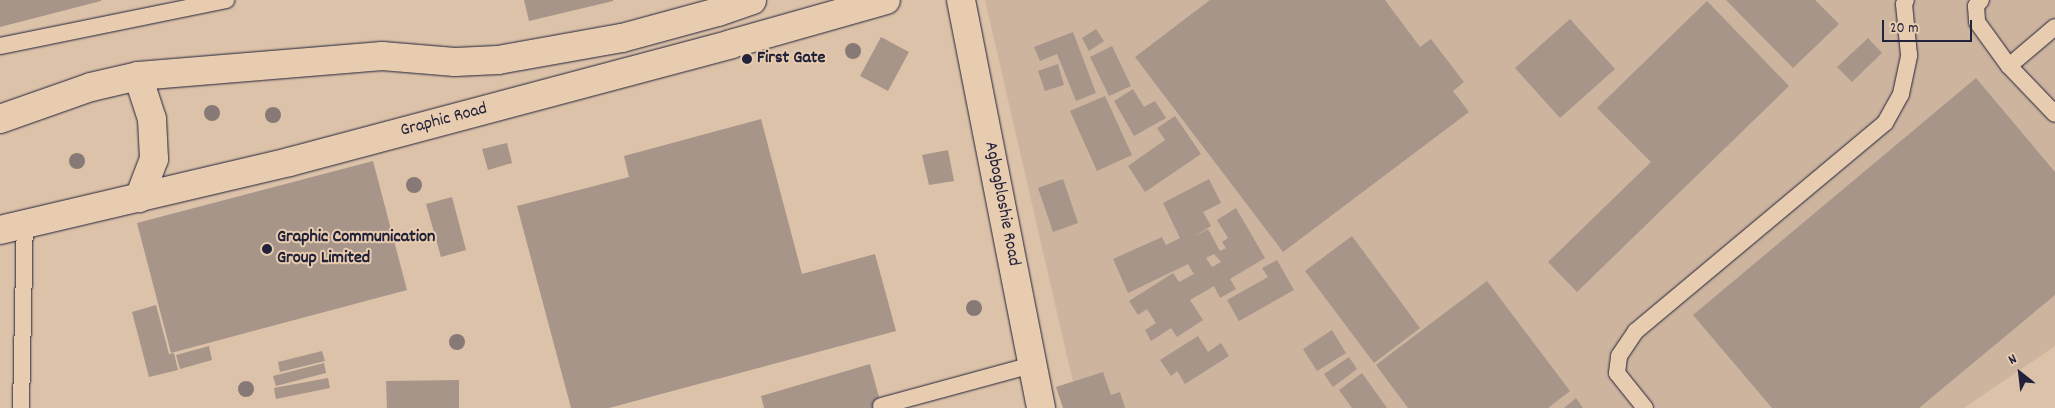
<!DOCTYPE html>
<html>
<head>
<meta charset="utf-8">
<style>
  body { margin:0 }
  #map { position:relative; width:2055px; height:408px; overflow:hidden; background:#dcc2a8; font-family:Dekko,sans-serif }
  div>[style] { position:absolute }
  .built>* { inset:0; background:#ccb49f }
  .building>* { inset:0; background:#a7958a }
  .roads { filter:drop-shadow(0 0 1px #22223b) drop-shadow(0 0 1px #22223b) }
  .service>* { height:16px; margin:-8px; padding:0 8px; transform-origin:8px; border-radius:8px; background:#e8ccaf }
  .minor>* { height:28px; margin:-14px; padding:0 14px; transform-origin:14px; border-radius:14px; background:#e8ccaf }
  .primary>* { height:28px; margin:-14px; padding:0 14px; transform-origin:14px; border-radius:14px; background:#e8ccaf }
  .trees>* { width:16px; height:16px; margin:-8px; border-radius:50%; background:#877976 }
  .dots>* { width:14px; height:14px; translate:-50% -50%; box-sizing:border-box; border:2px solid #e8ccaf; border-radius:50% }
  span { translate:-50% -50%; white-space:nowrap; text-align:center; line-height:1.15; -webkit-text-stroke:4px #e8ccaf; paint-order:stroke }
  .poi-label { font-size:18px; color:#22223b; font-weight:700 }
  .left { translate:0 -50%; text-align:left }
  .street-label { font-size:18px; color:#22223b }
  .north { position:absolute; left:1995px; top:348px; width:50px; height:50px; -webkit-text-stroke:4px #e8ccaf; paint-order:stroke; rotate:331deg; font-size:14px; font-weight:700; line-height:20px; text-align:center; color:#22223b }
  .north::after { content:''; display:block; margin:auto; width:18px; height:22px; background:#22223b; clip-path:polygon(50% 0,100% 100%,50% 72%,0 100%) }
  .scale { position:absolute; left:1882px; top:20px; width:90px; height:22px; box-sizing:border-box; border:2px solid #22223b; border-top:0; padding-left:6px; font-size:15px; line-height:18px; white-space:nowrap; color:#22223b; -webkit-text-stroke:4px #e8ccaf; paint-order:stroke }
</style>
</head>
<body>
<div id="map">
  <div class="built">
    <div style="clip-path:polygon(985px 0,2055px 0,2055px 346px,1964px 408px,1079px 408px)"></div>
  </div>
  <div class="building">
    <div style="clip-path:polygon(0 0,101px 0,101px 1px,0 27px)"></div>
    <div style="clip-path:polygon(524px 0,613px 0,613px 1px,529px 21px)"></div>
    <div style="clip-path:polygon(1210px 0,1385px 0,1420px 47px,1431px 39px,1464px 82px,1453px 91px,1469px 112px,1283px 252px,1135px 57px)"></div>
    <div style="clip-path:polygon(1726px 0,1815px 0,1839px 24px,1793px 68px)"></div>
    <div style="clip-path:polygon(1707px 1px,1789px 86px,1577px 292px,1548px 262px,1651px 162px,1597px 108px)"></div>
    <div style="clip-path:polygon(1570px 19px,1615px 69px,1560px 118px,1515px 68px)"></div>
    <div style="clip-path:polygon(1096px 29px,1104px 41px,1089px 51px,1082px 38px)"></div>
    <div style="clip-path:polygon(1073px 32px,1096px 93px,1076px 101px,1057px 54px,1040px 61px,1034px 47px)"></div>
    <div style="clip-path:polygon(881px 37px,909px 52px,888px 91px,860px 76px)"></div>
    <div style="clip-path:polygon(1868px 38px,1882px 53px,1852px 82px,1837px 67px)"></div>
    <div style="clip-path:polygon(1112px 46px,1131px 86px,1109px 96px,1090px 57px)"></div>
    <div style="clip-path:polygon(1058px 64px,1064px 85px,1045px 91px,1038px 71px)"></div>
    <div style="clip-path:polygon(1976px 78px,2055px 172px,2055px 295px,1919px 408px,1772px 408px,1693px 315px)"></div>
    <div style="clip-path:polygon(1133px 89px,1144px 107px,1155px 101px,1166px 118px,1134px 136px,1114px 101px)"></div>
    <div style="clip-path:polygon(1105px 96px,1132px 155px,1097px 171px,1070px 111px)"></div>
    <div style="clip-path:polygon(1175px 116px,1201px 154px,1145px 192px,1128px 166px,1165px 140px,1157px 128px)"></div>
    <div style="clip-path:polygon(761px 119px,802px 274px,875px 254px,896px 331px,609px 408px,571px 408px,517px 206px,629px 177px,624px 156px)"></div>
    <div style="clip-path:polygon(507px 143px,512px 163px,488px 170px,482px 149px)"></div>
    <div style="clip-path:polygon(948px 150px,954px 181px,929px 185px,922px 155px)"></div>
    <div style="clip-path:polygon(373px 161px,407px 290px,171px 353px,137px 223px)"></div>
    <div style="clip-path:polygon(1063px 179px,1078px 223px,1053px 232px,1038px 188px)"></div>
    <div style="clip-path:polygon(evenodd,1209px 179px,1221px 203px,1203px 212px,1211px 226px,1193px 237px,1208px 229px,1220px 251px,1226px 248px,1222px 242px,1228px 238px,1217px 220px,1236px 208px,1265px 258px,1230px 279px,1236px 289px,1220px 298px,1214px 286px,1190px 300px,1203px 320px,1177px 337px,1171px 328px,1151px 341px,1145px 330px,1156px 323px,1147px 309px,1138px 315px,1129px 301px,1173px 273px,1179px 282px,1194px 274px,1188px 264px,1128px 293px,1113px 259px,1162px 237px,1166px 245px,1180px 238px,1163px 203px,1209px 179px,1214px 254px,1221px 262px,1212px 267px,1206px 258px,1214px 254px)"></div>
    <div style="clip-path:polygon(452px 197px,466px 250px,441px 257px,426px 204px)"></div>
    <div style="clip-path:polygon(1352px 236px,1420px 328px,1374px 363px,1305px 271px)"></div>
    <div style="clip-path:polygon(1277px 260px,1294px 290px,1239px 321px,1227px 300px,1268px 277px,1262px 268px)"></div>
    <div style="clip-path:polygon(1487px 281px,1570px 391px,1548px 408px,1408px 408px,1376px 365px)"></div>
    <div style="clip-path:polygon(156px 305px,169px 354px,174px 353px,178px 370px,149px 377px,132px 312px)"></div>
    <div style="clip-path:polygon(1332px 330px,1346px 353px,1317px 371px,1303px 349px)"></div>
    <div style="clip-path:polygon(1198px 336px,1208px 352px,1221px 343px,1229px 356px,1185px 384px,1177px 371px,1171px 376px,1160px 360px)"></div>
    <div style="clip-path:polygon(209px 346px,212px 360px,180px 369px,176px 355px)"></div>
    <div style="clip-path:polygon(322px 351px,325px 361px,280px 372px,278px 362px)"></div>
    <div style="clip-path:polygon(1349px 357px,1357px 369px,1333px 387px,1324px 374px)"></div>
    <div style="clip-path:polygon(324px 363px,326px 373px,276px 386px,273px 376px)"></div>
    <div style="clip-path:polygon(870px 364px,882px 408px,764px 408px,761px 396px)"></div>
    <div style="clip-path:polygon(1103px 372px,1111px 395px,1120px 392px,1125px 408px,1063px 408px,1056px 387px)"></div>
    <div style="clip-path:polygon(1362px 373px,1387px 408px,1352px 408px,1339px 390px)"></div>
    <div style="clip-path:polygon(328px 378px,330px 388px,276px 399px,274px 388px)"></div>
    <div style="clip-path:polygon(459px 380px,459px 408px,387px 408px,386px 381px)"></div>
    <div style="clip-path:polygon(1576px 398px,1583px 408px,1564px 408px)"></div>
  </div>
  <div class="roads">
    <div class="service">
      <div style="left:1981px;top:0;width:8px;rotate:130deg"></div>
      <div style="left:1976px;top:6px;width:16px;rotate:86deg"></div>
      <div style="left:1977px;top:22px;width:54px;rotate:54deg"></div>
      <div style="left:2009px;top:66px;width:66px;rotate:46.2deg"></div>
      <div style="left:0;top:46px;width:231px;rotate:-11.5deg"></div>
      <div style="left:2009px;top:66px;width:60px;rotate:-40.3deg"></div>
      <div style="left:881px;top:406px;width:156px;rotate:-15.2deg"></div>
      <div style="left:21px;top:408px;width:186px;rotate:-88.8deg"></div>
      <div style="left:1645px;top:408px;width:45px;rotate:-128.7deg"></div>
      <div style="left:1617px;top:373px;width:17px;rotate:-83deg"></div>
      <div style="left:1619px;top:356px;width:30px;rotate:-56deg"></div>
      <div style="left:1636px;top:331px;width:324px;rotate:-39.9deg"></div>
      <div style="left:1885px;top:123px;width:33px;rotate:-61deg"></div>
      <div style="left:1901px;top:94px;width:40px;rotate:-78deg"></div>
      <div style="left:1909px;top:55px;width:51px;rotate:-95.6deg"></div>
      <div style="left:1904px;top:4px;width:4px;rotate:-63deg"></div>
    </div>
    <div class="minor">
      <div style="left:961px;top:0;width:416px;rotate:78.9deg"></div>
    </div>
    <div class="primary">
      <div style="left:138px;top:76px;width:45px;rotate:72deg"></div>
      <div style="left:152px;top:119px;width:40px;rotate:87.1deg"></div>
      <div style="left:154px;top:159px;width:42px;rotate:111deg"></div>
      <div style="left:0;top:119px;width:96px;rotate:-19.4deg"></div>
      <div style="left:91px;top:87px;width:48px;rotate:-13.2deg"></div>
      <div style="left:138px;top:76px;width:245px;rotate:-4.7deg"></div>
      <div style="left:382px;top:56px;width:73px;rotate:4.7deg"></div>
      <div style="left:455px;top:62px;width:43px;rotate:-2.7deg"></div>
      <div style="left:498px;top:60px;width:126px;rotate:-10.1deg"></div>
      <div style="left:622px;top:38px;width:99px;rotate:-15.2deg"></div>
      <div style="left:718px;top:12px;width:36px;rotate:-19deg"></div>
      <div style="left:0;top:230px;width:297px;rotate:-13.2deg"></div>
      <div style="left:289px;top:162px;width:457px;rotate:-14.9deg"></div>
      <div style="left:731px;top:44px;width:161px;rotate:-15.8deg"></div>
    </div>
  </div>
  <div class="trees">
    <div style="left:853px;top:51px"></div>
    <div style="left:212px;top:113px"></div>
    <div style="left:273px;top:115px"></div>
    <div style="left:77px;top:161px"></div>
    <div style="left:414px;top:185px"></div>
    <div style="left:974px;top:308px"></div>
    <div style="left:457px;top:342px"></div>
    <div style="left:246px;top:389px"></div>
  </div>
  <div class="dots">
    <div style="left:747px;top:59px;background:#22223b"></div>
    <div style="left:267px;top:249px;background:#22223b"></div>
  </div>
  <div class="poi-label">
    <span class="left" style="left:757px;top:59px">First Gate</span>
    <span class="left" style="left:277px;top:249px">Graphic Communication<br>Group Limited</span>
  </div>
  <div class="street-label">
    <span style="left:444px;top:121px;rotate:-15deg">Graphic Road</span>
    <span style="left:1001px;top:204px;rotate:79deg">Agbogbloshie Road</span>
  </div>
  <div class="north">N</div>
  <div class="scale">20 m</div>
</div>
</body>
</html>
